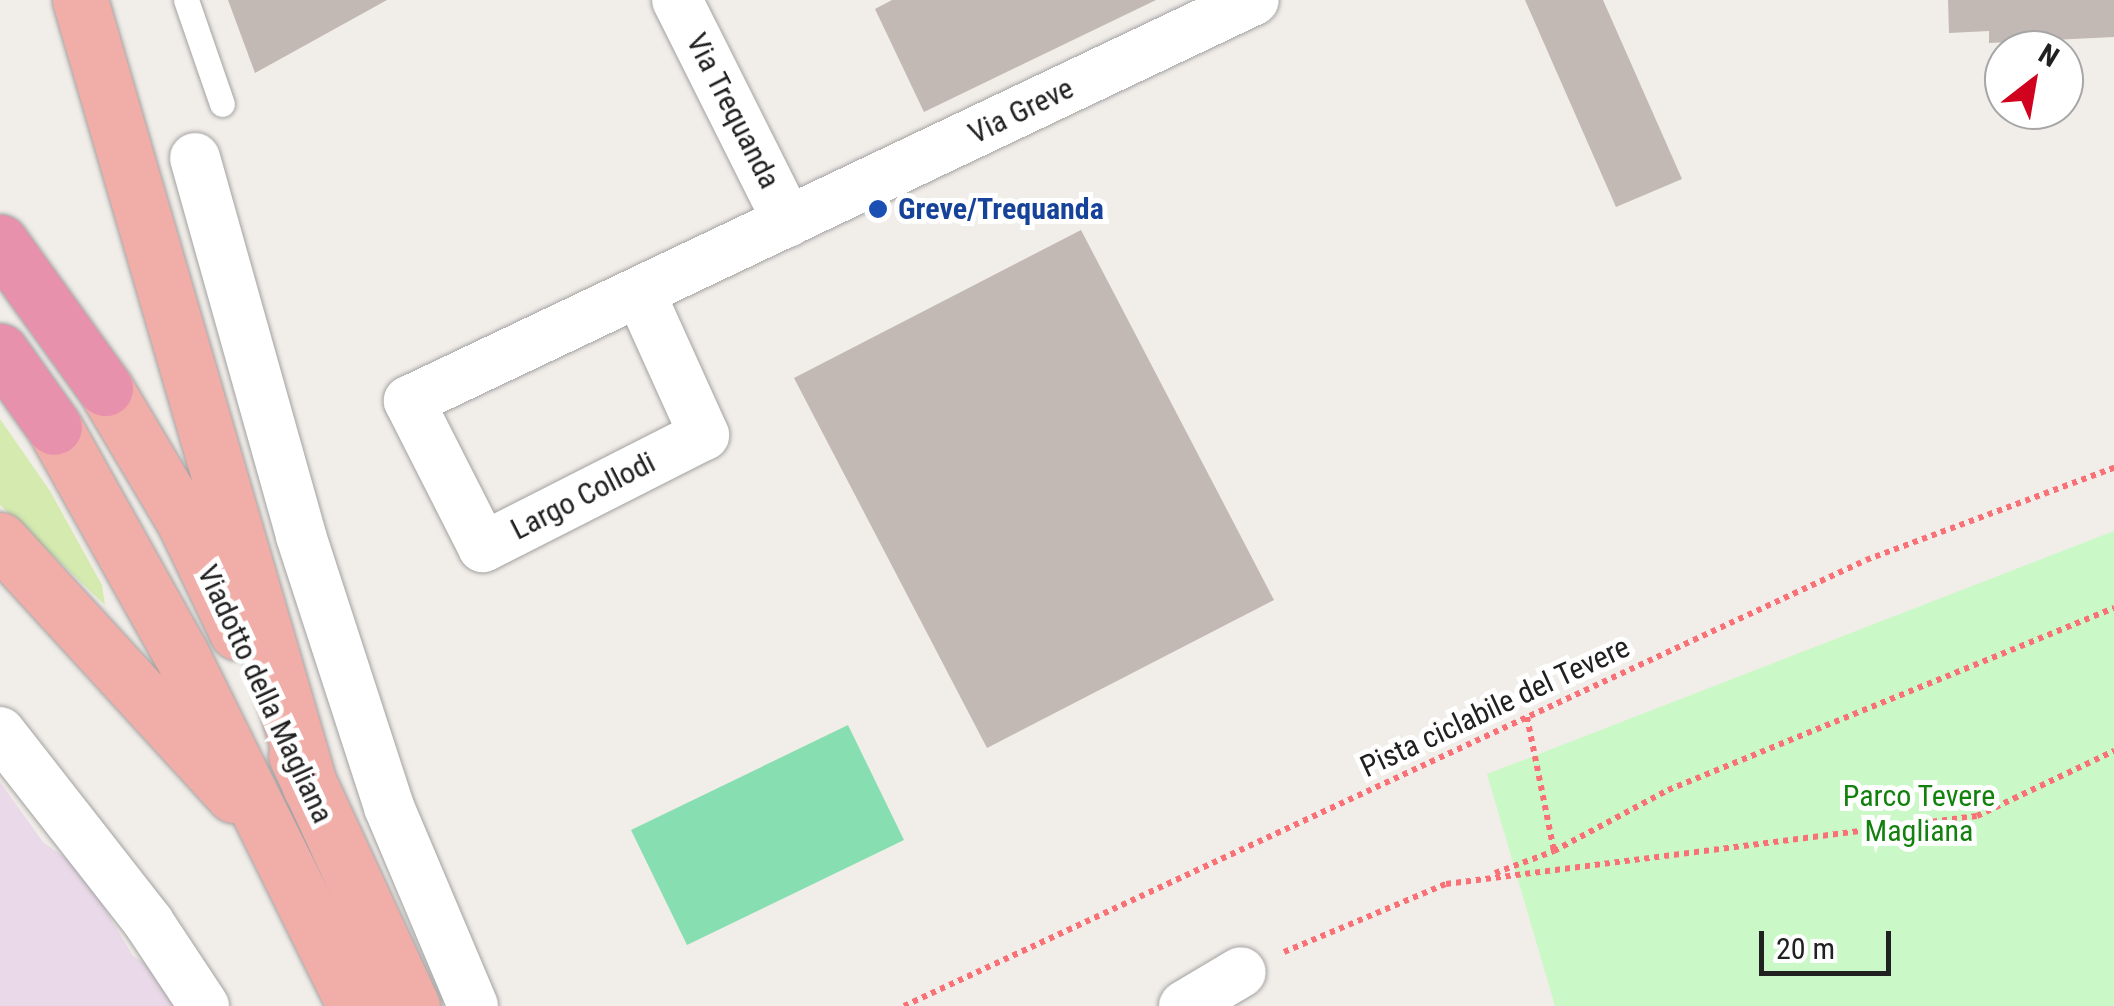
<!DOCTYPE html>
<html>
<head>
<meta charset="utf-8">
<style>
  body { margin:0 }
  #map { position:relative; width:2114px; height:1006px; overflow:hidden; background:#f1ede8; font-family:"Roboto Condensed",sans-serif }
  div>[style] { position:absolute }
  .industrial>* { inset:0; background:#eadae9 }
  .grass>* { inset:0; background:#d4eaaf }
  .park>* { inset:0; background:#caf9c7 }
  .pitch>* { inset:0; background:#87dfb1 }
  .building>* { inset:0; background:#c2b8b4 }
  .path>* { height:6px; margin-top:-3px; transform-origin:0; background:repeating-linear-gradient(90deg,#f97176 0 5px,transparent 0 10px) }
  .roads { filter:drop-shadow(0 0 2px #a2a2a2) drop-shadow(0 0 2px #a2a2a2) }
  .service>* { height:25px; margin:-12.5px; padding:0 12.5px; transform-origin:12.5px; border-radius:12.5px; background:#fff }
  .minor>* { height:50px; margin:-25px; padding:0 25px; transform-origin:25px; border-radius:25px; background:#fff }
  .trunk>* { height:55px; margin:-27.5px; padding:0 27.5px; transform-origin:27.5px; border-radius:27.5px; background:#f1ada8 }
  .motorway>* { height:55px; margin:-27.5px; padding:0 27.5px; transform-origin:27.5px; border-radius:27.5px; background:#e791ad }
  .dots>* { width:28px; height:28px; translate:-50% -50%; box-sizing:border-box; border:5px solid #fff; border-radius:50% }
  span { translate:-50% -50%; white-space:nowrap; text-align:center; line-height:1.15; -webkit-text-stroke:10px #fff; paint-order:stroke }
  .street-label { font-size:30px; color:#212121 }
  .transit-label { font-size:30px; color:#164399; font-weight:700 }
  .left { translate:0 -50%; text-align:left }
  .park-label { font-size:30px; color:#13810d }
  .north { position:absolute; left:1984px; top:30px; width:100px; height:100px; box-sizing:border-box; background:#fff; border:2px solid #a6a6a6; border-radius:50%; rotate:31deg; font-size:28px; font-weight:700; line-height:40px; text-align:center; color:#212121 }
  .north::after { content:''; display:block; margin:auto; width:35px; height:45px; background:#d0021e; clip-path:polygon(50% 0,100% 100%,50% 72%,0 100%) }
  .scale { position:absolute; left:1759px; top:931px; width:132px; height:45px; box-sizing:border-box; border:5px solid #212121; border-top:0; padding-left:12px; font-size:30px; line-height:35px; white-space:nowrap; color:#212121; -webkit-text-stroke:8px #fff; paint-order:stroke }
</style>
</head>
<body>
<div id="map">
  <div class="industrial">
    <div style="clip-path:polygon(0 782px,43px 842px,81px 869px,133px 956px,155px 969px,178px 1006px,0 1006px)"></div>
  </div>
  <div class="grass">
    <div style="clip-path:polygon(0 419px,50px 491px,102px 585px,105px 605px,0 505px)"></div>
  </div>
  <div class="park">
    <div style="clip-path:polygon(2114px 531px,2114px 1006px,1555px 1006px,1487px 774px)"></div>
  </div>
  <div class="pitch">
    <div style="clip-path:polygon(848px 725px,904px 840px,687px 945px,631px 830px)"></div>
  </div>
  <div class="building">
    <div style="clip-path:polygon(228px 0,387px 0,255px 73px)"></div>
    <div style="clip-path:polygon(892px 0,1156px 0,924px 112px,875px 9px)"></div>
    <div style="clip-path:polygon(1525px 0,1603px 0,1682px 179px,1616px 207px)"></div>
    <div style="clip-path:polygon(1948px 0,2114px 0,2114px 37px,1989px 43px,1989px 31px,1949px 33px)"></div>
    <div style="clip-path:polygon(1081px 230px,1274px 600px,987px 748px,794px 378px)"></div>
  </div>
  <div class="path">
    <div style="left:1527px;top:717px;width:137px;rotate:78.6deg"></div>
    <div style="left:1495px;top:873px;width:63px;rotate:-20.4deg"></div>
    <div style="left:1554px;top:851px;width:129px;rotate:-28.2deg"></div>
    <div style="left:1668px;top:790px;width:482px;rotate:-22.2deg"></div>
    <div style="left:1284px;top:952px;width:176px;rotate:-22.8deg"></div>
    <div style="left:1446px;top:884px;width:535px;rotate:-7.3deg"></div>
    <div style="left:1977px;top:816px;width:152px;rotate:-25.4deg"></div>
    <div style="left:904px;top:1006px;width:1060px;rotate:-24.87deg"></div>
    <div style="left:1866px;top:560px;width:265px;rotate:-20.4deg"></div>
  </div>
  <div class="roads">
    <div class="service">
      <div style="left:186px;top:0;width:110px;rotate:70.9deg"></div>
    </div>
    <div class="minor">
      <div style="left:677px;top:0;width:248px;rotate:63.4deg"></div>
      <div style="left:195px;top:158px;width:393px;rotate:74.3deg"></div>
      <div style="left:301px;top:536px;width:285px;rotate:72deg"></div>
      <div style="left:389px;top:807px;width:216px;rotate:67.1deg"></div>
      <div style="left:640px;top:293px;width:156px;rotate:65.7deg"></div>
      <div style="left:704px;top:435px;width:248px;rotate:153.1deg"></div>
      <div style="left:483px;top:547px;width:164px;rotate:-116.9deg"></div>
      <div style="left:409px;top:401px;width:935px;rotate:-25.39deg"></div>
      <div style="left:0;top:732px;width:242px;rotate:52deg"></div>
      <div style="left:149px;top:923px;width:100px;rotate:56.5deg"></div>
      <div style="left:1184px;top:1006px;width:66px;rotate:-30.8deg"></div>
    </div>
    <div class="trunk">
      <div style="left:80px;top:0;width:820px;rotate:73.71deg"></div>
      <div style="left:105px;top:388px;width:157px;rotate:59.3deg"></div>
      <div style="left:185px;top:523px;width:121px;rotate:64.5deg"></div>
      <div style="left:54px;top:427px;width:260px;rotate:60.8deg"></div>
      <div style="left:181px;top:654px;width:393px;rotate:63.7deg"></div>
      <div style="left:0;top:540px;width:346px;rotate:47.5deg"></div>
      <div style="left:296px;top:755px;width:277px;rotate:65.2deg"></div>
    </div>
    <div class="motorway">
      <div style="left:0;top:242px;width:180px;rotate:54.3deg"></div>
      <div style="left:0;top:351px;width:93px;rotate:54.6deg"></div>
    </div>
  </div>
  <div class="dots">
    <div style="left:878px;top:209px;background:#1a4fb4"></div>
  </div>
  <div class="street-label">
    <span style="left:733px;top:111px;rotate:63deg">Via Trequanda</span>
    <span style="left:1021px;top:111px;rotate:-26deg">Via Greve</span>
    <span style="left:583px;top:496px;rotate:-27deg">Largo Collodi</span>
    <span style="left:265px;top:694px;rotate:65deg">Viadotto della Magliana</span>
    <span style="left:1495px;top:707px;rotate:-25deg">Pista ciclabile del Tevere</span>
  </div>
  <div class="transit-label">
    <span class="left" style="left:898px;top:209px">Greve/Trequanda</span>
  </div>
  <div class="park-label">
    <span style="left:1919px;top:813px">Parco Tevere<br>Magliana</span>
  </div>
  <div class="north">N</div>
  <div class="scale">20 m</div>
</div>
</body>
</html>
